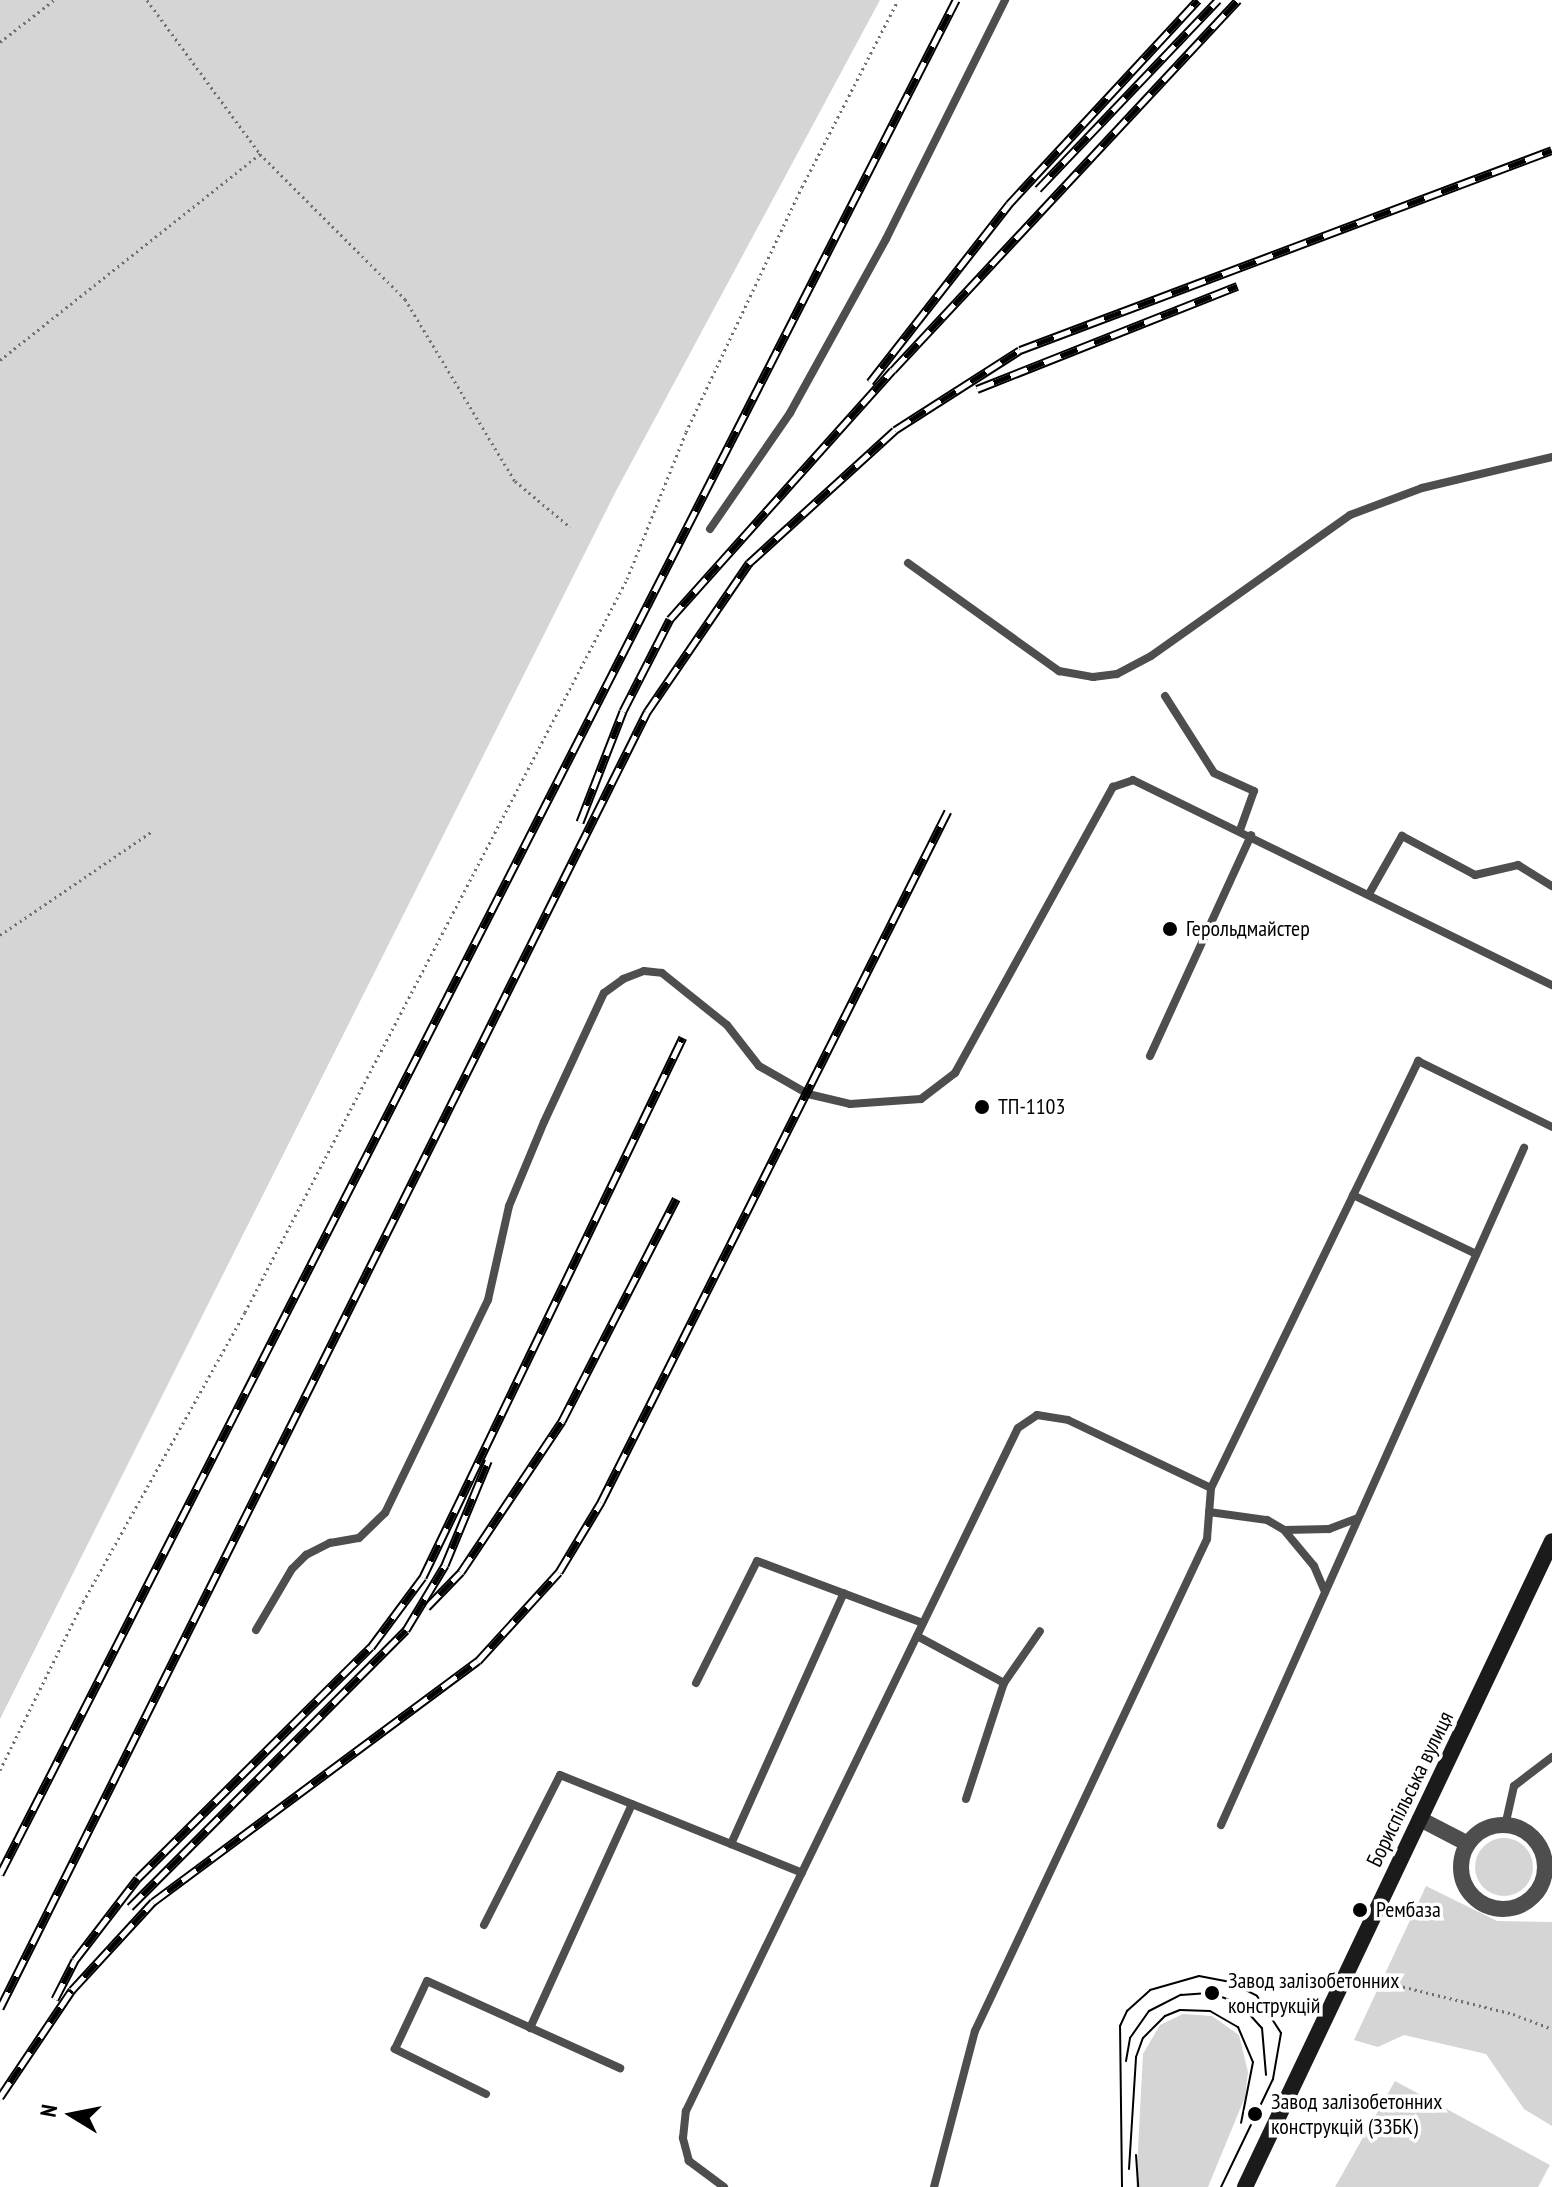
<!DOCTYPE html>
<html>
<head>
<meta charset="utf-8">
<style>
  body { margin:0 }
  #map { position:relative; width:1552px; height:2187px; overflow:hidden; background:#fff; font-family:"PT Sans Narrow",sans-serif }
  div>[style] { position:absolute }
  .green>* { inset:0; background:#d5d5d5 }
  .round { border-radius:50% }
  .path>* { height:3px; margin-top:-1.5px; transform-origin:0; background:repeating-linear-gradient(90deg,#707070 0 2px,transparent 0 6px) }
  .service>* { height:8px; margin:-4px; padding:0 4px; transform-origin:4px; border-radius:4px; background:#4e4e4e }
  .minor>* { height:16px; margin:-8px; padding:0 8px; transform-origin:8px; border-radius:8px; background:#4e4e4e }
  .minor>.ring { margin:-8px; padding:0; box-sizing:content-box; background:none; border:16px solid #4e4e4e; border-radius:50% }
  .secondary>* { height:16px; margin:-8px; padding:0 8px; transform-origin:8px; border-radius:8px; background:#1b1b1b }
  .tram>* { height:2px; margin:-1px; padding:0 1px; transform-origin:1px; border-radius:1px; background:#000 }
  .rail>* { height:9px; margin-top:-4.5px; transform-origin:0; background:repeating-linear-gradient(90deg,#fff 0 18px,#000 0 36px); box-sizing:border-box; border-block:2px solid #000 }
  .dots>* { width:22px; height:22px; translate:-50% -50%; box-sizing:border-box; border:4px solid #fff; border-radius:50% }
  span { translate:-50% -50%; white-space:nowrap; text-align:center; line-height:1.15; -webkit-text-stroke:7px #fff; paint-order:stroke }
  .poi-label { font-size:22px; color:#000 }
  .left { translate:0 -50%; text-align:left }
  .street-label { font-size:22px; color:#000 }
  .north { position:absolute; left:32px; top:2075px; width:80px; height:80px; -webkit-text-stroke:6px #fff; paint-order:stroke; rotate:280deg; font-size:22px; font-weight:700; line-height:32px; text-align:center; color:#000 }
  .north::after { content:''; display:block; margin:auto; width:28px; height:36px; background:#000; clip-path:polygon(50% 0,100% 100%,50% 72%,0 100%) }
</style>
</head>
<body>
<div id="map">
  <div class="green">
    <div style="clip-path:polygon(0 0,880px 0,616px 491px,0 1719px)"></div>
    <div class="round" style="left:1475px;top:1838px;width:58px;height:58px"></div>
    <div style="clip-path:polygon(1426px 1886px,1497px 1921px,1552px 1922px,1552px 2126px,1524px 2109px,1486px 2054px,1404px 2035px,1378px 2047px,1354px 2040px)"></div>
    <div style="clip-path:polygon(1183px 2014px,1212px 2016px,1239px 2035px,1248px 2072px,1245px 2097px,1208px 2187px,1136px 2187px,1143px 2054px,1160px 2025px)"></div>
    <div style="clip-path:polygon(1395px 2081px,1550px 2165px,1538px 2187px,1335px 2187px)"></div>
  </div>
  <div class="path">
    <div style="left:147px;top:0;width:191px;rotate:53.7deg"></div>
    <div style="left:260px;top:154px;width:205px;rotate:45deg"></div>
    <div style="left:405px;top:299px;width:213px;rotate:58.9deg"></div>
    <div style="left:515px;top:481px;width:72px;rotate:39.9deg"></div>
    <div style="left:0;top:42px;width:68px;rotate:-37.9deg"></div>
    <div style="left:0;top:360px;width:332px;rotate:-38.4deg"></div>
    <div style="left:0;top:935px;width:186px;rotate:-34.3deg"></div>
    <div style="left:0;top:1770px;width:187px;rotate:-63.7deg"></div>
    <div style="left:83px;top:1602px;width:332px;rotate:-60.8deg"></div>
    <div style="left:245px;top:1312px;width:827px;rotate:-62.47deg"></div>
    <div style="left:627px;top:579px;width:158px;rotate:-68.1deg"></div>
    <div style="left:686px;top:432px;width:271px;rotate:-64.7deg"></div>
    <div style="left:802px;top:187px;width:210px;rotate:-62.8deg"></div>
    <div style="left:1368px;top:1978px;width:149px;rotate:13.9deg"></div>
    <div style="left:1513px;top:2014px;width:42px;rotate:21deg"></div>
  </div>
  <div class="service">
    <div style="left:710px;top:529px;width:141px;rotate:-55.4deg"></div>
    <div style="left:790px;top:413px;width:199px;rotate:-61.1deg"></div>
    <div style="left:886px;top:239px;width:267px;rotate:-63.5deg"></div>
    <div style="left:908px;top:563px;width:186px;rotate:35.6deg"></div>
    <div style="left:1059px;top:671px;width:35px;rotate:10deg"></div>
    <div style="left:1093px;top:677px;width:24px;rotate:-7deg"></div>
    <div style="left:1117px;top:674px;width:38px;rotate:-28deg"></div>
    <div style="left:1151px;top:656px;width:244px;rotate:-35.3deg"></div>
    <div style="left:1350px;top:515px;width:77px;rotate:-20.6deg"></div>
    <div style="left:1422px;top:488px;width:134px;rotate:-13.4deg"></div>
    <div style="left:1165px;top:696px;width:91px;rotate:57.5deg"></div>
    <div style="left:1214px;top:773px;width:44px;rotate:24.2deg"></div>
    <div style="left:1254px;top:791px;width:41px;rotate:109.7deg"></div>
    <div style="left:1369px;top:894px;width:67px;rotate:-60.4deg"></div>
    <div style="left:1402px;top:836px;width:83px;rotate:28.1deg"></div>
    <div style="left:1475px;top:875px;width:44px;rotate:-13.1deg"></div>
    <div style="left:1518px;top:865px;width:40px;rotate:32deg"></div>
    <div style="left:1150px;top:1056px;width:243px;rotate:-65.4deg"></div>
    <div style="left:1353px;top:1195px;width:134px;rotate:25.6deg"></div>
    <div style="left:1209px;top:1512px;width:59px;rotate:7.9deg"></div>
    <div style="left:1267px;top:1520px;width:20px;rotate:30deg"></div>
    <div style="left:1284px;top:1530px;width:47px;rotate:50.2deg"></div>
    <div style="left:1314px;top:1566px;width:28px;rotate:67deg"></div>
    <div style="left:1285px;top:1530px;width:44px;rotate:-1.3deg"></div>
    <div style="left:1329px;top:1529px;width:31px;rotate:-21deg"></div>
    <div style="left:256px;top:1630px;width:71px;rotate:-59.5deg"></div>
    <div style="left:292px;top:1569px;width:20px;rotate:-45deg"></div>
    <div style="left:306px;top:1555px;width:27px;rotate:-27deg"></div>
    <div style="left:330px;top:1543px;width:29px;rotate:-10deg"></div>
    <div style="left:359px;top:1538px;width:36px;rotate:-44deg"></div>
    <div style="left:385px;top:1513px;width:237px;rotate:-64.2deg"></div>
    <div style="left:488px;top:1300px;width:96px;rotate:-77.4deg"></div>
    <div style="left:509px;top:1206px;width:91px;rotate:-67.4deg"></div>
    <div style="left:544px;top:1122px;width:142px;rotate:-65.1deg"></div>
    <div style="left:604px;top:993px;width:24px;rotate:-36deg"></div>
    <div style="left:623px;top:979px;width:22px;rotate:-21deg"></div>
    <div style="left:644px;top:971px;width:18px;rotate:6deg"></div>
    <div style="left:662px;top:973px;width:83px;rotate:38.7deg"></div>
    <div style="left:727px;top:1025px;width:52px;rotate:52deg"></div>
    <div style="left:759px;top:1066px;width:56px;rotate:29.7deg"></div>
    <div style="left:808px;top:1094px;width:43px;rotate:13.4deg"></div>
    <div style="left:850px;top:1104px;width:71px;rotate:-4deg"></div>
    <div style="left:921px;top:1099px;width:43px;rotate:-37.4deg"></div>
    <div style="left:955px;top:1073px;width:327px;rotate:-61.1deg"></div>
    <div style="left:1113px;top:787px;width:21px;rotate:-19deg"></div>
    <div style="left:1133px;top:780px;width:466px;rotate:26.1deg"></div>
    <div style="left:917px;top:1636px;width:99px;rotate:28.4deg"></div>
    <div style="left:696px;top:1683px;width:136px;rotate:-63.4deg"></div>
    <div style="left:757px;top:1561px;width:177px;rotate:20.5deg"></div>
    <div style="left:966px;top:1799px;width:122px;rotate:-71.9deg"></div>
    <div style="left:1004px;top:1683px;width:63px;rotate:-55.3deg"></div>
    <div style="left:1221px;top:1825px;width:742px;rotate:-65.89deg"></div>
    <div style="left:1505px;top:1826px;width:41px;rotate:-77.3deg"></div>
    <div style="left:1514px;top:1786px;width:48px;rotate:-37.3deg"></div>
    <div style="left:731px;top:1844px;width:275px;rotate:-65.8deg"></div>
    <div style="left:484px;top:1925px;width:168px;rotate:-63.1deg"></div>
    <div style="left:560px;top:1775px;width:261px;rotate:22deg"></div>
    <div style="left:530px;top:2028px;width:246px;rotate:-65.5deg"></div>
    <div style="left:486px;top:2094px;width:102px;rotate:-153.7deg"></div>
    <div style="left:395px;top:2049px;width:75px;rotate:-64.8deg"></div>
    <div style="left:427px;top:1981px;width:212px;rotate:24.3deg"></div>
    <div style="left:724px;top:2187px;width:44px;rotate:-143.4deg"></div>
    <div style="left:689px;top:2161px;width:24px;rotate:-105deg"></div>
    <div style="left:683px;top:2138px;width:27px;rotate:-84deg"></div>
    <div style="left:686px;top:2111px;width:759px;rotate:-64.08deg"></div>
    <div style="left:1018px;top:1428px;width:23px;rotate:-34deg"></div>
    <div style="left:1037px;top:1415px;width:31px;rotate:9deg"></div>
    <div style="left:1068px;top:1420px;width:158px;rotate:25.4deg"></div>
    <div style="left:934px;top:2187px;width:161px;rotate:-75.3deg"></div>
    <div style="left:975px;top:2031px;width:544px;rotate:-64.75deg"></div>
    <div style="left:1207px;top:1539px;width:51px;rotate:-85.5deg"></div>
    <div style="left:1211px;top:1488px;width:475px;rotate:-64.1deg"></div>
    <div style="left:1418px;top:1061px;width:149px;rotate:26.2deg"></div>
  </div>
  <div class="minor">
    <div style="left:1420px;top:1819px;width:54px;rotate:27.5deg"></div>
    <div class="ring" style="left:1461px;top:1825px;width:68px;height:68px"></div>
  </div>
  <div class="secondary">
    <div style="left:1245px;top:2187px;width:715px;rotate:-64.58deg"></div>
  </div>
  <div class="tram">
    <div style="left:1126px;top:2061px;width:23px;rotate:-80deg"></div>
    <div style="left:1130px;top:2038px;width:33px;rotate:-55deg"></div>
    <div style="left:1149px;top:2011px;width:36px;rotate:-27deg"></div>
    <div style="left:1181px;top:1995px;width:31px;rotate:-4deg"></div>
    <div style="left:1212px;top:1993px;width:31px;rotate:22deg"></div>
    <div style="left:1241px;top:2005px;width:31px;rotate:48deg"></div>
    <div style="left:1262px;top:2028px;width:47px;rotate:85.1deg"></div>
    <div style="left:1136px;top:2155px;width:32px;rotate:86deg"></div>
    <div style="left:1129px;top:2169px;width:112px;rotate:-86.4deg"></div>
    <div style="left:1136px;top:2057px;width:20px;rotate:-70deg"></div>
    <div style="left:1143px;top:2038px;width:31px;rotate:-45deg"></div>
    <div style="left:1165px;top:2016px;width:16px;rotate:-22deg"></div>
    <div style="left:1180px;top:2010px;width:30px;rotate:2deg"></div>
    <div style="left:1210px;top:2011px;width:32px;rotate:30deg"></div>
    <div style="left:1238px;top:2027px;width:38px;rotate:67deg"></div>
    <div style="left:1253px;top:2062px;width:62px;rotate:101.1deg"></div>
    <div style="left:1122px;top:2187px;width:161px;rotate:-90.7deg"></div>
    <div style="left:1120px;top:2026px;width:17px;rotate:-65deg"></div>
    <div style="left:1127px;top:2011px;width:31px;rotate:-42deg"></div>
    <div style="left:1150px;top:1990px;width:51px;rotate:-15.9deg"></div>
    <div style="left:1199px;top:1976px;width:32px;rotate:11deg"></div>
    <div style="left:1230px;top:1982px;width:30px;rotate:27deg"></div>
    <div style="left:1257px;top:1996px;width:44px;rotate:57deg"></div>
    <div style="left:1281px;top:2033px;width:47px;rotate:99.9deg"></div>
    <div style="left:1273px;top:2079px;width:120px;rotate:115.7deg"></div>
  </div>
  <div class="rail">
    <div style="left:1038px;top:189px;width:261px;rotate:-46.4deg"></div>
    <div style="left:870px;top:382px;width:226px;rotate:-52deg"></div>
    <div style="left:1009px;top:204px;width:278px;rotate:-47.2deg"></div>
    <div style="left:977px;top:389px;width:280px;rotate:-21.6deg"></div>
    <div style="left:580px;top:822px;width:119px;rotate:-68.8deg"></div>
    <div style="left:623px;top:711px;width:103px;rotate:-62.9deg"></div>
    <div style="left:670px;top:619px;width:334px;rotate:-48.2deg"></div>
    <div style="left:893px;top:370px;width:506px;rotate:-47deg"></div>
    <div style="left:427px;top:1607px;width:49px;rotate:-45.8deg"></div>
    <div style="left:461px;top:1572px;width:182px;rotate:-56.2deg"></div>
    <div style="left:562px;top:1421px;width:250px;rotate:-62.8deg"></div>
    <div style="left:0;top:1874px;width:2104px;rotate:-62.97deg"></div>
    <div style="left:130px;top:1907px;width:391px;rotate:-45.1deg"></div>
    <div style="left:406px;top:1630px;width:76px;rotate:-59deg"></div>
    <div style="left:445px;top:1565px;width:113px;rotate:-67.5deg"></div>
    <div style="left:55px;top:1999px;width:44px;rotate:-62.9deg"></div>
    <div style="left:75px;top:1960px;width:103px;rotate:-52.5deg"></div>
    <div style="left:138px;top:1878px;width:328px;rotate:-44.8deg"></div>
    <div style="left:371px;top:1647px;width:87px;rotate:-53.4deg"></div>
    <div style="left:423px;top:1577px;width:599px;rotate:-64.29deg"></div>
    <div style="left:0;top:2008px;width:1449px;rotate:-63.47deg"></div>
    <div style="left:647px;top:712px;width:181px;rotate:-55.6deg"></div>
    <div style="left:749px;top:563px;width:197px;rotate:-42.3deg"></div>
    <div style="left:895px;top:430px;width:148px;rotate:-32.6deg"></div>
    <div style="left:1020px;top:350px;width:568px;rotate:-20.6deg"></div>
    <div style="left:0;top:2097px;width:129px;rotate:-56.1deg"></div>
    <div style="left:72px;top:1990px;width:120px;rotate:-47.4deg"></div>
    <div style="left:153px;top:1902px;width:405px;rotate:-36.6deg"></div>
    <div style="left:478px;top:1661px;width:120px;rotate:-47.7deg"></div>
    <div style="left:559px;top:1572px;width:82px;rotate:-59deg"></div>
    <div style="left:601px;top:1502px;width:773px;rotate:-63.34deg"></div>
  </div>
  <div class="dots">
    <div style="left:1170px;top:929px;background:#000"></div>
    <div style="left:982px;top:1107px;background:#000"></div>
    <div style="left:1360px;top:1910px;background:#000"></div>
    <div style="left:1212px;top:1993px;background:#000"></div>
    <div style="left:1255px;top:2114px;background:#000"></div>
  </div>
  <div class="poi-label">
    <span class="left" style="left:1186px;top:929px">Герольдмайстер</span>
    <span class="left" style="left:998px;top:1107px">ТП-1103</span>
    <span class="left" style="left:1376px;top:1910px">Рембаза</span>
    <span class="left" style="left:1228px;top:1993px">Завод залізобетонних<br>конструкцій</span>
    <span class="left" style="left:1271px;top:2114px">Завод залізобетонних<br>конструкцій (ЗЗБК)</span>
  </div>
  <div class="street-label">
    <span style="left:1410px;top:1789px;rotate:-64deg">Бориспільська вулиця</span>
  </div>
  <div class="north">N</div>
</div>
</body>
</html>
